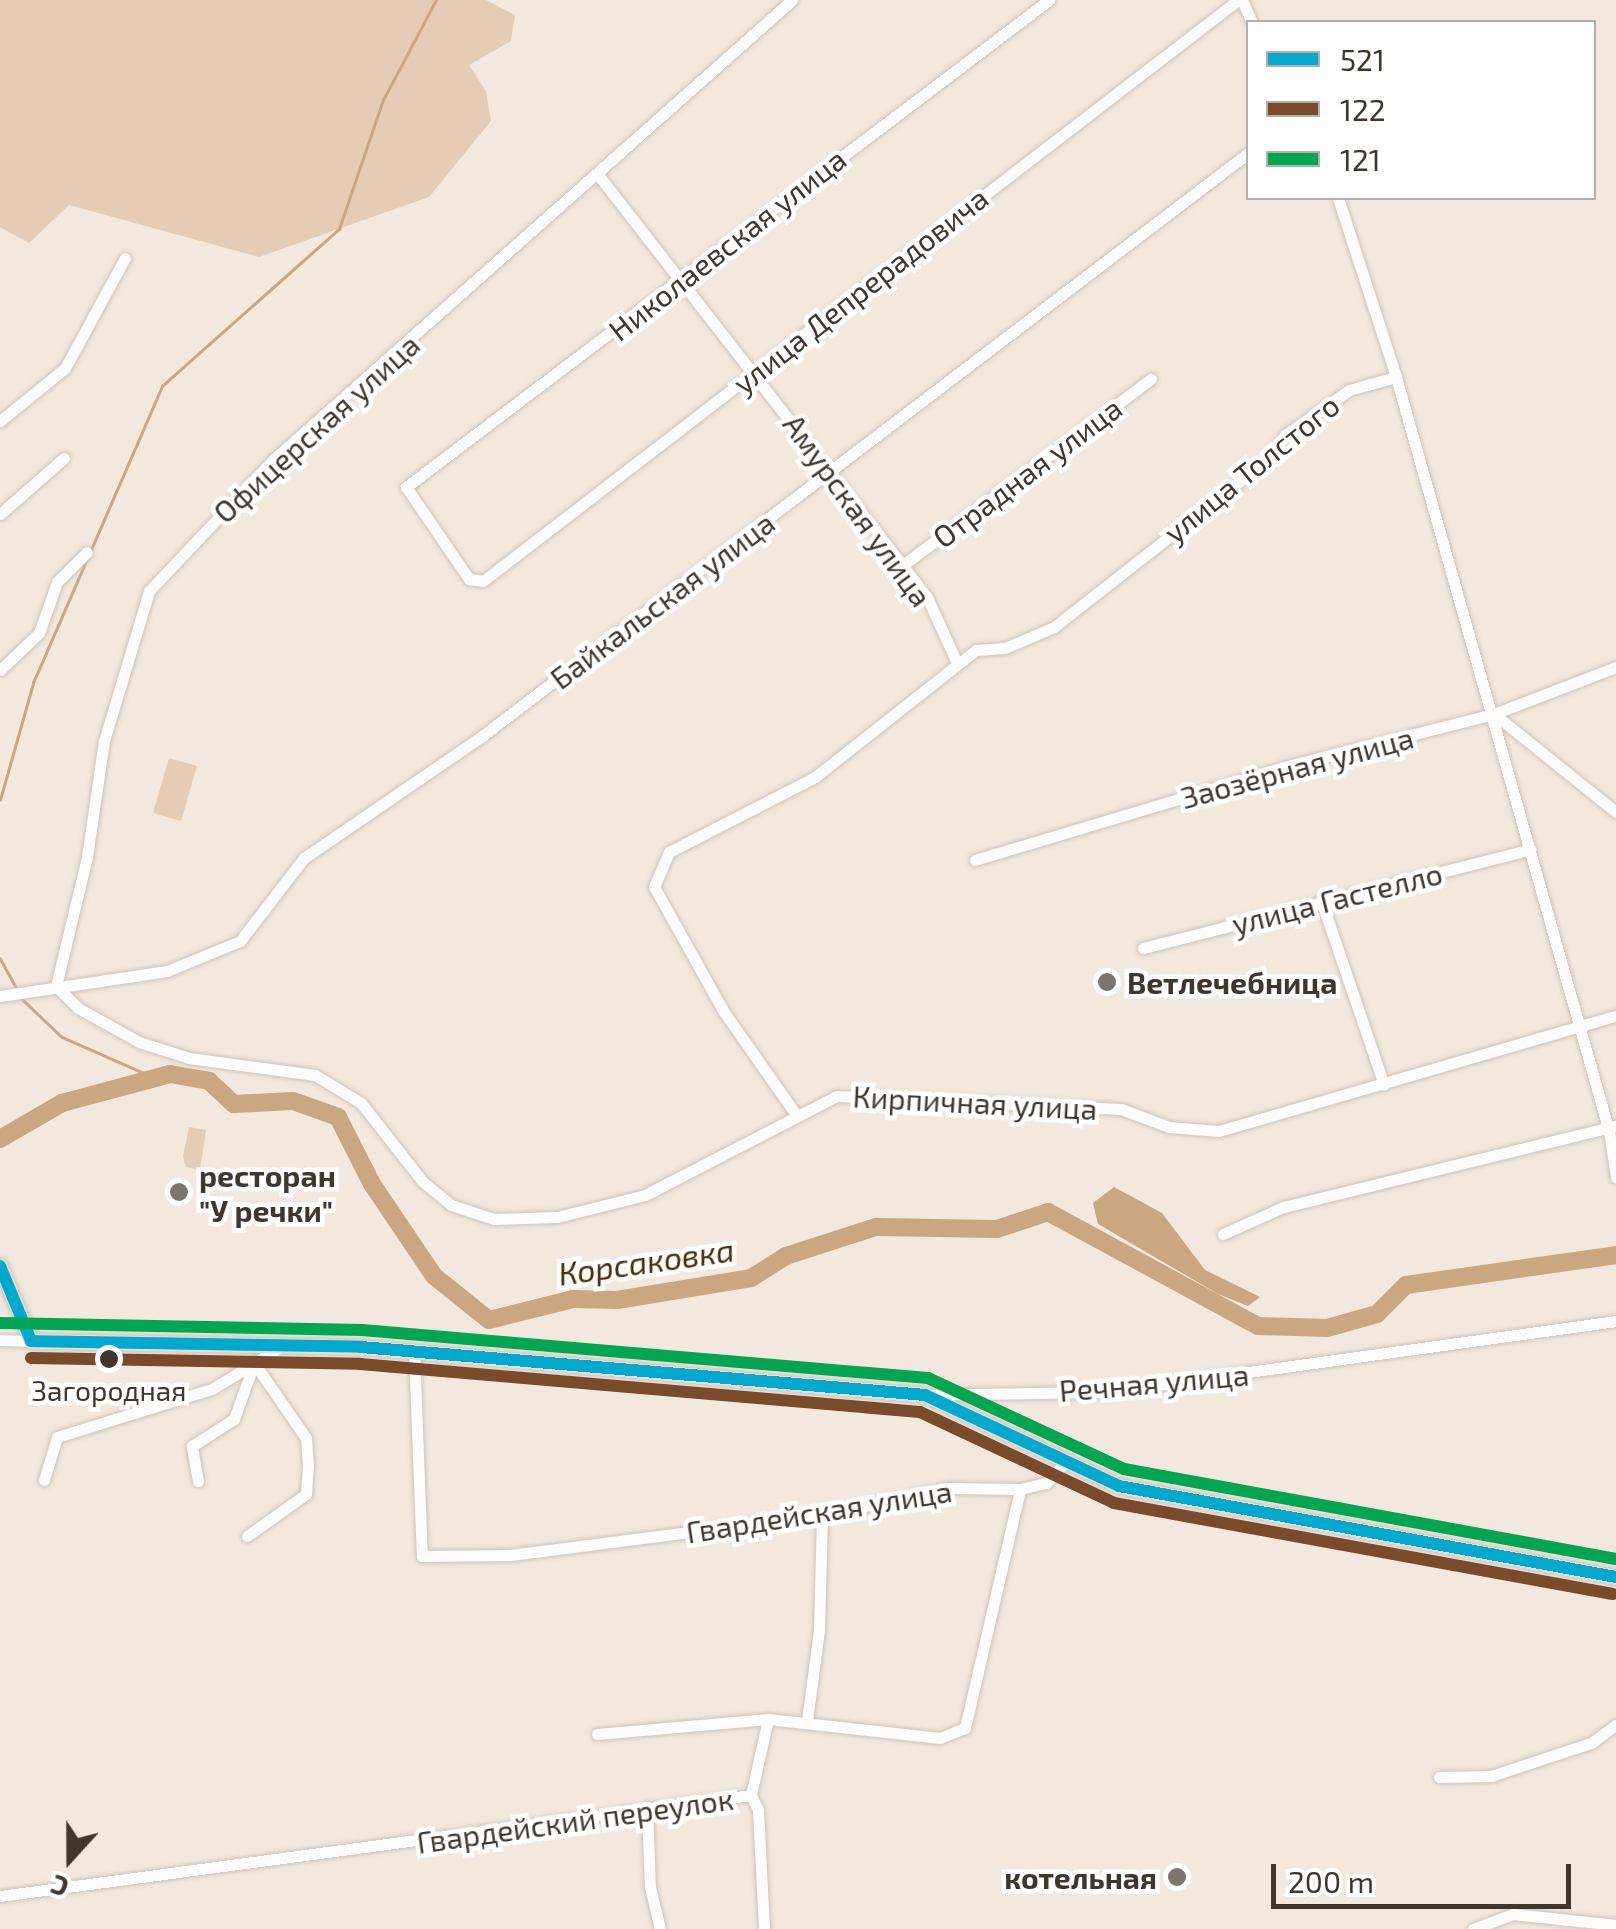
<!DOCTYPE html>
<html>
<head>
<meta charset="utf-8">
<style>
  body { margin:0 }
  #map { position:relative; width:1616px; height:1929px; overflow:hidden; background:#f3e8dd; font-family:"Exo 2",sans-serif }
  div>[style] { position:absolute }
  .green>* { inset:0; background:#e5ccb4 }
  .water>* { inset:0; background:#caa781 }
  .stream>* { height:2.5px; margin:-1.25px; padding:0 1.25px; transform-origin:1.25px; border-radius:1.25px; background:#caa781 }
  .river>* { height:18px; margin:-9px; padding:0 9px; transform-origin:9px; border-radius:9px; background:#caa781 }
  .roads { filter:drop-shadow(0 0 2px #cec4bb) drop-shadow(0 0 2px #cec4bb) }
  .minor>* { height:11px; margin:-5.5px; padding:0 5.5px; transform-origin:5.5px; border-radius:5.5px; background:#fdfcfa }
  .major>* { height:15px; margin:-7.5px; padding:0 7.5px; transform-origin:7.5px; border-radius:7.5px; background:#e6e0d8 }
  .bus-1>* { height:12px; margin:-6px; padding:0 6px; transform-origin:6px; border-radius:6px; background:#00a9ce }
  .bus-2>* { height:12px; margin:-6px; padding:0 6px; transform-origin:6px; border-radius:6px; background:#7a4b2a }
  .bus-3>* { height:12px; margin:-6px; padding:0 6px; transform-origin:6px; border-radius:6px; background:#00a651 }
  .dots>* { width:28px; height:28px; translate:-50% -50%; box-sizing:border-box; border:5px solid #fff; border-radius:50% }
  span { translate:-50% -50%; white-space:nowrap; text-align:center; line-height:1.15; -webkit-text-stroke:9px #fff; paint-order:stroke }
  .bus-label { font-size:28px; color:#40362c }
  .street-label { font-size:30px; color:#40362c }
  .poi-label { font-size:30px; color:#40362c; font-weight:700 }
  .left { translate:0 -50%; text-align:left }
  .right { translate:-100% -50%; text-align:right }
  .water-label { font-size:32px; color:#4b2c03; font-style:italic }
  .legend { position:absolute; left:1246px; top:20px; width:350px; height:180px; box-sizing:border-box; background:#fff; border:2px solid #b3afab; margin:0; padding:12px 18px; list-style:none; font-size:30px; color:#40362c }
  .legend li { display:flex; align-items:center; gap:20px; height:50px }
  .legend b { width:50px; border:2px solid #b3afab }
  .north { position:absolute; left:20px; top:1809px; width:100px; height:100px; -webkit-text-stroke:8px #fff; paint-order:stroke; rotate:201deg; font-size:28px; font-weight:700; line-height:40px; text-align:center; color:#40362c }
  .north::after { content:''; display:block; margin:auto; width:35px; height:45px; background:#40362c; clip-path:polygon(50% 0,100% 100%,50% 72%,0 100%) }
  .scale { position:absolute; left:1271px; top:1864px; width:300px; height:45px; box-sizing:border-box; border:5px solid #40362c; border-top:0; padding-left:12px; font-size:30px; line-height:35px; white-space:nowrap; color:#40362c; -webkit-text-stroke:8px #fff; paint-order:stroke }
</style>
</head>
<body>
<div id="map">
  <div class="green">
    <div style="clip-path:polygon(0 0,486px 0,515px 15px,511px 41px,469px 65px,486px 91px,491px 121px,429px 197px,259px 257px,69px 205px,29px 243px,0 227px)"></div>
    <div style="clip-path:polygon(169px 758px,197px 766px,181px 821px,153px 813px)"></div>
    <div style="clip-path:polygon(189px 1127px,206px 1130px,200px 1170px,186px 1167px,183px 1156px)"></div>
  </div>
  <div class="water">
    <div style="clip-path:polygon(1114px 1187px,1162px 1213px,1205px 1270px,1260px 1297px,1248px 1306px,1218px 1294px,1098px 1224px,1093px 1203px)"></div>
  </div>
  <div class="stream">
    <div style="left:0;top:800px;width:122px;rotate:-74.2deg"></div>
    <div style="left:33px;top:683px;width:324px;rotate:-66.5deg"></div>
    <div style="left:162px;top:386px;width:237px;rotate:-41.6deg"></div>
    <div style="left:339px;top:229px;width:136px;rotate:-71.2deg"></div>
    <div style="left:383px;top:100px;width:113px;rotate:-62.1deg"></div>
    <div style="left:0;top:958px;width:33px;rotate:61deg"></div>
    <div style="left:22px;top:999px;width:55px;rotate:43.5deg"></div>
    <div style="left:62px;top:1037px;width:90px;rotate:23.7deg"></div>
    <div style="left:144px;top:1073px;width:26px;rotate:2deg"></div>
  </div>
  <div class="river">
    <div style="left:0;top:1139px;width:72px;rotate:-30.1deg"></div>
    <div style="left:62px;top:1103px;width:112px;rotate:-15deg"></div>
    <div style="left:170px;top:1074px;width:40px;rotate:10deg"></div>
    <div style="left:209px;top:1081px;width:34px;rotate:43deg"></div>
    <div style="left:234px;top:1104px;width:59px;rotate:-2.9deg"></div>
    <div style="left:293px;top:1101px;width:48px;rotate:19.6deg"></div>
    <div style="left:338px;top:1117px;width:75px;rotate:63.1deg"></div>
    <div style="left:372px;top:1184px;width:111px;rotate:56deg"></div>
    <div style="left:434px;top:1276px;width:70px;rotate:38.7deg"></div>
    <div style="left:489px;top:1320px;width:87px;rotate:-14deg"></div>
    <div style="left:573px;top:1299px;width:44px;rotate:1.3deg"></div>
    <div style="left:617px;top:1300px;width:136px;rotate:-9.3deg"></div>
    <div style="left:751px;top:1278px;width:41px;rotate:-32.2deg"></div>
    <div style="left:786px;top:1256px;width:95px;rotate:-17.9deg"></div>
    <div style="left:876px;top:1227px;width:121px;rotate:0.9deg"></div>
    <div style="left:997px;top:1229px;width:54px;rotate:-18.4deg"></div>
    <div style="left:1048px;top:1212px;width:239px;rotate:28.5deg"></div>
    <div style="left:1258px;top:1326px;width:69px;rotate:1.7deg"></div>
    <div style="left:1327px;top:1328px;width:52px;rotate:-15.6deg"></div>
    <div style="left:1377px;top:1314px;width:41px;rotate:-45deg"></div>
    <div style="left:1406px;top:1285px;width:212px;rotate:-8.1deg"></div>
  </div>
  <div class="roads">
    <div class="minor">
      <div style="left:1049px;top:0;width:807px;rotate:142.86deg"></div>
      <div style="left:406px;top:487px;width:112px;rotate:55.6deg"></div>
      <div style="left:469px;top:579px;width:14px;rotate:8deg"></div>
      <div style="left:483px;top:581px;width:953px;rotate:-37.58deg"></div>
      <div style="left:1242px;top:0;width:24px;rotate:66deg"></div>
      <div style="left:599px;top:176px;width:534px;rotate:52.08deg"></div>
      <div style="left:927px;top:597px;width:72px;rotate:65.6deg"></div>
      <div style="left:1338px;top:198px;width:188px;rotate:72deg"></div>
      <div style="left:0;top:421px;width:84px;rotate:-39.2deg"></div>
      <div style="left:65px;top:368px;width:125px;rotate:-61.4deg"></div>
      <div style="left:0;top:514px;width:85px;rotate:-41.2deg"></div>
      <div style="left:903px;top:565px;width:310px;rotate:-36.9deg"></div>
      <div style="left:0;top:670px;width:54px;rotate:-43.5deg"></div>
      <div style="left:39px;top:633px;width:54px;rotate:-70.6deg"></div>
      <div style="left:57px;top:582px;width:42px;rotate:-45deg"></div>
      <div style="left:1494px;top:714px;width:156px;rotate:38.8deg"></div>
      <div style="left:975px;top:860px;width:327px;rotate:-16.7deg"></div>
      <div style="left:1288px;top:766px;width:212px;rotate:-14.2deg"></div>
      <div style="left:1494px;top:714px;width:131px;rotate:-21.1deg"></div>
      <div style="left:1321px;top:900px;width:195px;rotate:71.2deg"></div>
      <div style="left:1143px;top:948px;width:400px;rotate:-14.3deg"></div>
      <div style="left:56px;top:986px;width:31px;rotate:45deg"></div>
      <div style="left:78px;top:1008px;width:70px;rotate:29.1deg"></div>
      <div style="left:139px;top:1042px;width:52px;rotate:17.7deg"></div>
      <div style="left:189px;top:1058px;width:127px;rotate:7.7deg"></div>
      <div style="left:315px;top:1075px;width:54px;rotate:31.3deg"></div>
      <div style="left:361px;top:1103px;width:100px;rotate:51.9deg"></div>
      <div style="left:423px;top:1182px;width:36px;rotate:39deg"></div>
      <div style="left:451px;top:1205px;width:45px;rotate:18deg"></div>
      <div style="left:494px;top:1219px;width:63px;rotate:-1.8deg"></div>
      <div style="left:557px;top:1217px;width:91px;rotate:-14deg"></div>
      <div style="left:645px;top:1195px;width:216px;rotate:-27.3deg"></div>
      <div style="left:837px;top:1096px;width:284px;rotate:2.6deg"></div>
      <div style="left:1121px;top:1109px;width:51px;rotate:20.6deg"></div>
      <div style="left:1169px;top:1127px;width:50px;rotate:4.6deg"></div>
      <div style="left:1219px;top:1131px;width:413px;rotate:-16.2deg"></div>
      <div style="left:56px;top:986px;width:133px;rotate:-76.5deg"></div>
      <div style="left:87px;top:857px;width:117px;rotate:-81.7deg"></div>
      <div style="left:104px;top:741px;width:157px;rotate:-73.3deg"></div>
      <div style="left:149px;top:591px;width:182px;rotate:-46.6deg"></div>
      <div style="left:274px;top:459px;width:692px;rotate:-41.54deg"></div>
      <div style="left:0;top:996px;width:169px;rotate:-8.5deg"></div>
      <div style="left:167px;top:971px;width:79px;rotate:-22.3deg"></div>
      <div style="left:240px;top:941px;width:105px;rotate:-52.4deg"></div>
      <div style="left:304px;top:858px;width:216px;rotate:-34.4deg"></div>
      <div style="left:482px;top:736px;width:963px;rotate:-37.27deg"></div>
      <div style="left:797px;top:1116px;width:127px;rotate:-125.1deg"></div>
      <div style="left:724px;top:1012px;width:143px;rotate:-119.2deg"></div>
      <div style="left:654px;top:887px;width:38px;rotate:-67deg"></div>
      <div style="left:669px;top:852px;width:164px;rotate:-27.2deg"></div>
      <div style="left:815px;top:777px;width:205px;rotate:-38.3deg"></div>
      <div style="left:976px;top:650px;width:29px;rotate:-4deg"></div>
      <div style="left:1005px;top:648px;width:53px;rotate:-23.2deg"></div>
      <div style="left:1054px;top:627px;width:276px;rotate:-38.1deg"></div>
      <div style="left:1271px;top:457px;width:26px;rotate:-58deg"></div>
      <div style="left:1285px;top:435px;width:78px;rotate:-35.1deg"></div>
      <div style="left:1349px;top:390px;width:49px;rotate:-15.5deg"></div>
      <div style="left:1396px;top:377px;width:784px;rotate:74.23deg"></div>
      <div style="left:1609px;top:1131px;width:47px;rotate:81.3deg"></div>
      <div style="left:1223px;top:1234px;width:66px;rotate:-24.2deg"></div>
      <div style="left:1283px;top:1207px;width:343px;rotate:-13.7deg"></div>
      <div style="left:0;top:1340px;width:31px;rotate:2deg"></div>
      <div style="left:414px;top:1351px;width:205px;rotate:87.8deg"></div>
      <div style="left:422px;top:1556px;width:88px;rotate:-0.7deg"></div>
      <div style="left:510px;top:1555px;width:315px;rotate:-7.3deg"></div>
      <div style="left:822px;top:1515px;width:130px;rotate:-12deg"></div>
      <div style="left:949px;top:1488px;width:71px;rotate:0.8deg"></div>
      <div style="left:1020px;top:1489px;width:27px;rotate:-13deg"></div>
      <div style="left:1046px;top:1483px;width:25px;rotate:-47deg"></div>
      <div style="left:925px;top:1395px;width:179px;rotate:-1deg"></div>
      <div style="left:1104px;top:1392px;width:517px;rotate:-7.89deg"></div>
      <div style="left:44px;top:1480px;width:45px;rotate:-73.2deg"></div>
      <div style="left:57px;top:1437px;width:162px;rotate:-17.2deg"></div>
      <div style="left:212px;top:1389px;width:82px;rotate:-31.6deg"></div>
      <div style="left:198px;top:1481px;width:36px;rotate:-100deg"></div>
      <div style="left:192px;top:1446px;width:50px;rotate:-32.7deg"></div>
      <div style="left:234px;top:1419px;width:59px;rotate:-70.3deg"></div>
      <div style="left:247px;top:1536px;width:72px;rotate:-35.4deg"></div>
      <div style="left:306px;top:1494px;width:28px;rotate:-86deg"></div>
      <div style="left:308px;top:1466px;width:28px;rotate:-94deg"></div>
      <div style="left:306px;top:1438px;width:91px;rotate:-124.7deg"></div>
      <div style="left:807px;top:1721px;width:92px;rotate:-82.5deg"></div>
      <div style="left:819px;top:1630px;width:115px;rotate:-88.5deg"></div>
      <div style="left:597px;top:1734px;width:172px;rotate:-5deg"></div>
      <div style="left:1439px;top:1777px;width:52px;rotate:-1.1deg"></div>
      <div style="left:1491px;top:1776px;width:105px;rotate:-18.3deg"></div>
      <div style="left:1591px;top:1743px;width:31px;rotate:-36deg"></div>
      <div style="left:751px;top:1795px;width:17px;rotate:65deg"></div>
      <div style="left:758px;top:1810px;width:119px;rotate:87.1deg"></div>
      <div style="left:647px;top:1807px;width:80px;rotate:87.9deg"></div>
      <div style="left:650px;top:1887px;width:43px;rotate:76.6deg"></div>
      <div style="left:0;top:1896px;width:758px;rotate:-7.66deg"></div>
      <div style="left:751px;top:1795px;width:78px;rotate:-77.4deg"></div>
      <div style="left:768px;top:1719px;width:173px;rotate:6.3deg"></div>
      <div style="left:940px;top:1738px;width:27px;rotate:-22deg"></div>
      <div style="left:965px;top:1728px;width:245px;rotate:-77deg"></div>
      <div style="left:1473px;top:1929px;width:43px;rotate:-20.6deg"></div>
      <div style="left:1513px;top:1914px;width:104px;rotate:6.1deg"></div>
    </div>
    <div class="major">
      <div style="left:0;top:1266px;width:81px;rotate:67.5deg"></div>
      <div style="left:31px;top:1341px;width:330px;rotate:1deg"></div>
      <div style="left:361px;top:1347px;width:566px;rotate:4.86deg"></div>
      <div style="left:925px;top:1395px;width:214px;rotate:25.1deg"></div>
      <div style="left:1119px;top:1486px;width:505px;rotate:10.38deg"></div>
    </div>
  </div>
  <div class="bus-1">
    <div style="left:0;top:1266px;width:81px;rotate:67.5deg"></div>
    <div style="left:31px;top:1341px;width:330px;rotate:1deg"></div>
    <div style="left:361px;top:1347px;width:566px;rotate:4.86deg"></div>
    <div style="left:925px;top:1395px;width:214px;rotate:25.1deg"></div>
    <div style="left:1119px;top:1486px;width:505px;rotate:10.38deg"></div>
  </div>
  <div class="bus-2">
    <div style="left:31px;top:1358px;width:329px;rotate:1deg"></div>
    <div style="left:360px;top:1364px;width:562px;rotate:4.9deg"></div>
    <div style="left:920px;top:1412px;width:214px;rotate:25.1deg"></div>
    <div style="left:1114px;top:1503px;width:507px;rotate:10.34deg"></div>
  </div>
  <div class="bus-3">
    <div style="left:0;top:1323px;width:362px;rotate:1.1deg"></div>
    <div style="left:362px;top:1330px;width:568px;rotate:4.85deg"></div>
    <div style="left:928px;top:1378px;width:216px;rotate:24.9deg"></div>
    <div style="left:1124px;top:1469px;width:500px;rotate:10.37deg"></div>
  </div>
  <div class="dots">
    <div style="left:1107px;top:982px;background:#7f746a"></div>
    <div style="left:179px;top:1192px;background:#7f746a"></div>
    <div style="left:109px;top:1359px;background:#40362c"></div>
    <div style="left:1177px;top:1877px;background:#7f746a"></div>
  </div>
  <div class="bus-label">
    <span style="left:109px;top:1390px">Загородная</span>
  </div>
  <div class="street-label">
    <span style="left:727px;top:244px;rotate:-38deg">Николаевская улица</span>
    <span style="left:860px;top:290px;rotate:-38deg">улица Депрерадовича</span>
    <span style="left:316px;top:428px;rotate:-42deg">Офицерская улица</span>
    <span style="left:1251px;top:468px;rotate:-39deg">улица Толстого</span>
    <span style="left:1027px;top:472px;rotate:-37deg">Отрадная улица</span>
    <span style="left:858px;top:510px;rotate:54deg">Амурская улица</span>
    <span style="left:662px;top:600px;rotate:-37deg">Байкальская улица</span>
    <span style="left:1297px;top:767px;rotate:-15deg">Заозёрная улица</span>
    <span style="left:1337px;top:898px;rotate:-14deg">улица Гастелло</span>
    <span style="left:975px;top:1102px;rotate:3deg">Кирпичная улица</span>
    <span style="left:1154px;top:1382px;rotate:-5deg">Речная улица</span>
    <span style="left:819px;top:1511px;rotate:-9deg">Гвардейская улица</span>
    <span style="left:575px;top:1820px;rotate:-8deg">Гвардейский переулок</span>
  </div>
  <div class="poi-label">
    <span class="left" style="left:1127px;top:982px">Ветлечебница</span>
    <span class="left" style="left:199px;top:1192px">ресторан<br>"У речки"</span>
    <span class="right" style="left:1157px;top:1877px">котельная</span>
  </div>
  <div class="water-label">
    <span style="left:646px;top:1261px;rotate:-8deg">Корсаковка</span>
  </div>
  <ul class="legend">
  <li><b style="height:12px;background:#00a9ce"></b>521</li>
  <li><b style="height:12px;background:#7a4b2a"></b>122</li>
  <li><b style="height:12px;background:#00a651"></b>121</li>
  </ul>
  <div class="north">С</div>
  <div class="scale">200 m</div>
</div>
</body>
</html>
